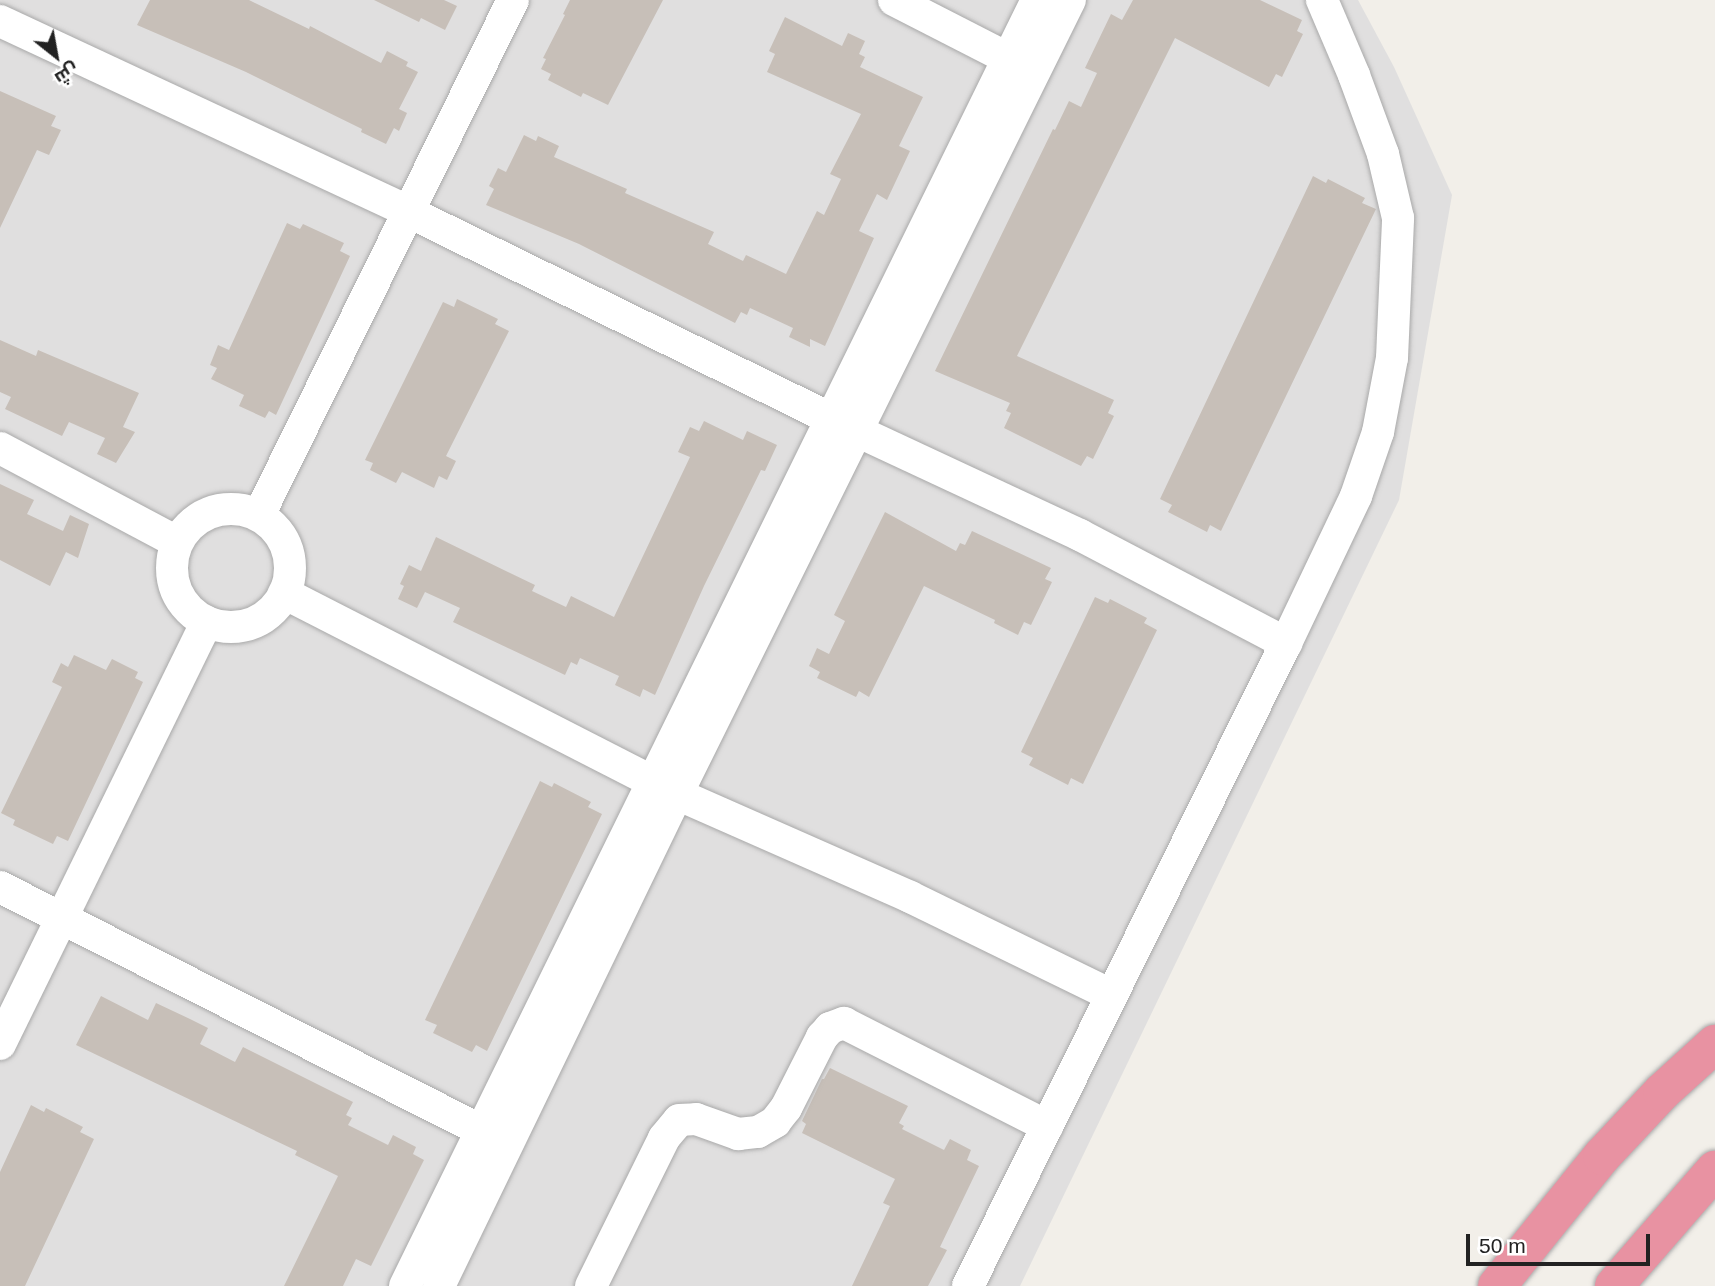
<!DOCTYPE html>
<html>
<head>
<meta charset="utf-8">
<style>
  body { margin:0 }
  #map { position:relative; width:1715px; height:1286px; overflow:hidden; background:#f2efe9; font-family:Arial,Cairo,sans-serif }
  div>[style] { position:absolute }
  .residential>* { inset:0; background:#e0dfdf }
  .building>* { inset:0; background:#c7bfb8 }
  .roads { filter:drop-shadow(0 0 2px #a9a9a9) drop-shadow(0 0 2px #a9a9a9) }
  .minor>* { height:32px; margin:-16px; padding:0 16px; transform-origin:16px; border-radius:16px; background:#fff }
  .minor>.ring { margin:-16px; padding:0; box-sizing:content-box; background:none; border:32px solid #fff; border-radius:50% }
  .highway>* { height:38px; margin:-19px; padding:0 19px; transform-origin:19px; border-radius:19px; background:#e892a2 }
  span { translate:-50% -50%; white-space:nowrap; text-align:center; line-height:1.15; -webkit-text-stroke:5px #fff; paint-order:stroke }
  .north { position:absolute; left:21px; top:21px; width:70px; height:70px; -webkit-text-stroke:5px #fff; paint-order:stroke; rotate:149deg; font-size:19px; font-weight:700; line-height:28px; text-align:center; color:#222 }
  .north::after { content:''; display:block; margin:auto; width:24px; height:32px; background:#222; clip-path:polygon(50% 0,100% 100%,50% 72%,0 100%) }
  .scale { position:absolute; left:1466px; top:1234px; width:184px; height:32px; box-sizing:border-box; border:4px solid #222; border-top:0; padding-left:9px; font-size:21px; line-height:24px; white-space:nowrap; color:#222; -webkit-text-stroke:5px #fff; paint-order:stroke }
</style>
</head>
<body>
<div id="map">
  <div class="residential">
    <div style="clip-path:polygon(0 0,1358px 0,1394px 67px,1452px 195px,1399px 500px,1020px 1286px,0 1286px)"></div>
  </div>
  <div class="building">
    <div style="clip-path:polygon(150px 0,249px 0,309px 29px,310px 26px,381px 63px,387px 51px,408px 62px,406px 66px,418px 72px,399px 109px,407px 113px,399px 131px,394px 128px,386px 144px,361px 132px,362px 129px,246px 72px,137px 25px)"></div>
    <div style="clip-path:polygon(374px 0,444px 0,457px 6px,445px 30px,421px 18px,419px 22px)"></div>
    <div style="clip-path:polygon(570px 0,663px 0,608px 105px,583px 93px,581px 97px,548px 80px,551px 74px,541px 69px,546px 59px,543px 58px,565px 15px,563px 14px)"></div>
    <div style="clip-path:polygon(1133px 0,1260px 0,1302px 20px,1297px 31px,1303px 34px,1282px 77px,1276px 74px,1269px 87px,1175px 38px,1164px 60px,1017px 356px,1114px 400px,1108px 413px,1114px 416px,1093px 459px,1087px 456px,1081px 466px,1004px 428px,1011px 413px,1006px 411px,1010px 403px,935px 371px,1053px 129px,1055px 130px,1069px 101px,1081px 107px,1097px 73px,1085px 68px,1111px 14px,1122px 20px)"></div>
    <div style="clip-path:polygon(785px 17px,842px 46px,848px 33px,865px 41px,859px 54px,865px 57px,860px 67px,923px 97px,899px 146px,910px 151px,887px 200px,877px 194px,859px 231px,874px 238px,825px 346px,810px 339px,810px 347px,789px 337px,793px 328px,750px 308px,747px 315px,741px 312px,735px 323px,579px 244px,486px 205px,494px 189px,489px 186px,498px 168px,506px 172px,524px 135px,536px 141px,538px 136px,559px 146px,554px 157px,627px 189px,625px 193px,714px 232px,708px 244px,743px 261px,746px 255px,786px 274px,817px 211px,824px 215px,841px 179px,830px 174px,861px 114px,767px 72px,775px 54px,769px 51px)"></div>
    <div style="clip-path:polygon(0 91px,56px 116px,51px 126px,61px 130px,49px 155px,37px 150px,0 228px)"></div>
    <div style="clip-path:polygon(1313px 176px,1326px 183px,1328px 179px,1365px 198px,1362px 203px,1376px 209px,1221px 531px,1210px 525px,1207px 532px,1168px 512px,1172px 505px,1160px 499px)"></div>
    <div style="clip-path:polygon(287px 223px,300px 229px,303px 224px,344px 243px,340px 251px,350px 256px,276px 415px,269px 411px,265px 418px,239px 406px,244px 395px,211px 379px,217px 368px,210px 365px,218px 345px,229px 350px)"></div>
    <div style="clip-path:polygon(457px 299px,498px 319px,495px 324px,509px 331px,446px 456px,456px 461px,447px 480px,439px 476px,434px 488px,402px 472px,396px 483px,370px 470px,373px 463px,365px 460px,443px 302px,454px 307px)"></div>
    <div style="clip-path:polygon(0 340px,36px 356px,38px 350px,139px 393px,123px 427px,135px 432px,116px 463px,97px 454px,105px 438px,69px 422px,62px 436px,5px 409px,11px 397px,0 392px)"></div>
    <div style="clip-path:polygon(704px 421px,743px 440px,747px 431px,777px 445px,765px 471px,761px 470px,704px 586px,655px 695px,643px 689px,640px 697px,615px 685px,619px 676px,580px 658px,577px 665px,571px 662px,565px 675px,453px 622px,460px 608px,425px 592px,417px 608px,398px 599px,404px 586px,400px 584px,409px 565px,421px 571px,436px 537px,535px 585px,532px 591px,566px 607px,571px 596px,614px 617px,690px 457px,678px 452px,690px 427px,699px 431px)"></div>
    <div style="clip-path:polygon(0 484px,34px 500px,27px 514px,63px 531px,70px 515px,89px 524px,78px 558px,66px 552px,50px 586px,0 560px)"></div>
    <div style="clip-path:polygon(885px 512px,956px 551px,960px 543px,965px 545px,972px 531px,1051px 568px,1045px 579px,1052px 582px,1031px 625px,1024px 622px,1018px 635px,994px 623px,995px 620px,924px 586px,869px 697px,859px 691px,856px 697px,817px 678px,820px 672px,809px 666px,817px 648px,829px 654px,845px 621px,834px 615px)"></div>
    <div style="clip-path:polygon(1095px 597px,1108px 603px,1110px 599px,1147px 618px,1144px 623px,1157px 630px,1083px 784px,1071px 778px,1068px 785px,1029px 765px,1033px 758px,1021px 752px)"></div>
    <div style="clip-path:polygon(74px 655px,106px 670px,112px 659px,138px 672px,135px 678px,143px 682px,68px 841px,57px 836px,53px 844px,13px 825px,15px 820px,1px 813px,62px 687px,52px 682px,61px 663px,68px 667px)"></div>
    <div style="clip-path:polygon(540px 781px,552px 787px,554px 783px,591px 802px,588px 807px,602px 814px,487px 1051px,476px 1045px,472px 1052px,433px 1033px,437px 1025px,425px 1020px)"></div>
    <div style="clip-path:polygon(101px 996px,148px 1020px,156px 1003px,190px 1019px,208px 1028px,200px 1044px,235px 1062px,243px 1047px,353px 1102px,346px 1115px,352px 1118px,348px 1125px,388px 1145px,393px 1135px,416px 1147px,413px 1154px,424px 1160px,371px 1266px,356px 1259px,343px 1286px,284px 1286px,338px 1176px,295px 1155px,297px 1151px,76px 1045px)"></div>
    <div style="clip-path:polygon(830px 1068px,908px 1106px,899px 1123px,904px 1126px,902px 1129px,944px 1150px,950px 1139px,971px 1150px,967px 1160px,979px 1166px,940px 1247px,947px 1250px,928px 1286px,852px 1286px,890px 1206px,883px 1203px,895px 1179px,802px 1133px,806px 1124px,802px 1121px,822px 1079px,824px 1079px)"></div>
    <div style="clip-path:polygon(31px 1105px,44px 1112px,46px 1108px,83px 1127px,80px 1132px,94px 1139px,25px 1286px,0 1286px,0 1172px)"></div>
  </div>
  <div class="roads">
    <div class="minor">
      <div style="left:894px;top:0;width:149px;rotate:27.1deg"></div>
      <div style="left:0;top:21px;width:451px;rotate:25deg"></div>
      <div style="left:409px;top:212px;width:499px;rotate:26.1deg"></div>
      <div style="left:857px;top:431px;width:246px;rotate:25deg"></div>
      <div style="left:1080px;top:535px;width:233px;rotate:27.7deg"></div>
      <div style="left:0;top:448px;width:200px;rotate:28deg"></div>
      <div class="ring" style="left:172px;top:509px;width:86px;height:86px"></div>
      <div style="left:259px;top:515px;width:574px;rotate:-63.75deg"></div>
      <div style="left:284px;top:593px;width:441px;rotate:27.1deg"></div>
      <div style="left:677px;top:794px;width:255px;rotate:23.8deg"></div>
      <div style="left:910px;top:897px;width:224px;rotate:26deg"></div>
      <div style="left:0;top:887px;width:563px;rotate:26.84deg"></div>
      <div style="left:0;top:1044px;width:470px;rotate:-63.9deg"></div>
      <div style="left:405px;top:1286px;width:1433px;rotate:-63.83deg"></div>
      <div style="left:439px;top:1286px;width:553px;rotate:-64.18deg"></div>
      <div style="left:680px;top:788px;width:879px;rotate:-63.67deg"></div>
      <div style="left:591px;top:1286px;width:165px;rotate:-63.7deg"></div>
      <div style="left:664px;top:1138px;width:23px;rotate:-50deg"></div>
      <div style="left:679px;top:1120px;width:17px;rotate:-3deg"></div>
      <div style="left:696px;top:1119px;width:45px;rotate:19.7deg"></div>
      <div style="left:738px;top:1134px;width:20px;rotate:-6deg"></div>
      <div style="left:758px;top:1132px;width:20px;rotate:-30deg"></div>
      <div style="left:775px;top:1122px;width:18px;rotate:-52deg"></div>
      <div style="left:786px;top:1108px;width:80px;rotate:-63.1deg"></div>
      <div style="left:822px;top:1037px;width:12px;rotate:-48deg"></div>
      <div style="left:830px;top:1028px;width:15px;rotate:-20deg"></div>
      <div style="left:844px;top:1023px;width:228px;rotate:26.9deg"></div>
      <div style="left:968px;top:1286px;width:717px;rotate:-63.68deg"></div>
      <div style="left:1286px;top:643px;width:163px;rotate:-64.5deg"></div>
      <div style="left:1356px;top:496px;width:68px;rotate:-71deg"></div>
      <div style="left:1378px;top:432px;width:75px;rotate:-79.3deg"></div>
      <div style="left:1392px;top:358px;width:140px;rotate:-87.5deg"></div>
      <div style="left:1398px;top:218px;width:66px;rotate:-103.2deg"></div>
      <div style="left:1383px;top:154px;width:84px;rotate:-110.2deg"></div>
      <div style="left:1354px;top:75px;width:82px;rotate:-113.1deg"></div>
    </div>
    <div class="highway">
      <div style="left:1497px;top:1286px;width:167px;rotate:-51.1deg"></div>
      <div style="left:1602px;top:1156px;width:88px;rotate:-46.8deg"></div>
      <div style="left:1662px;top:1092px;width:72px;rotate:-42.2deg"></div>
      <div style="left:1614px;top:1286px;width:154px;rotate:-49deg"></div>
    </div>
  </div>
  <div class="north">ش</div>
  <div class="scale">50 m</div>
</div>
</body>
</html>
